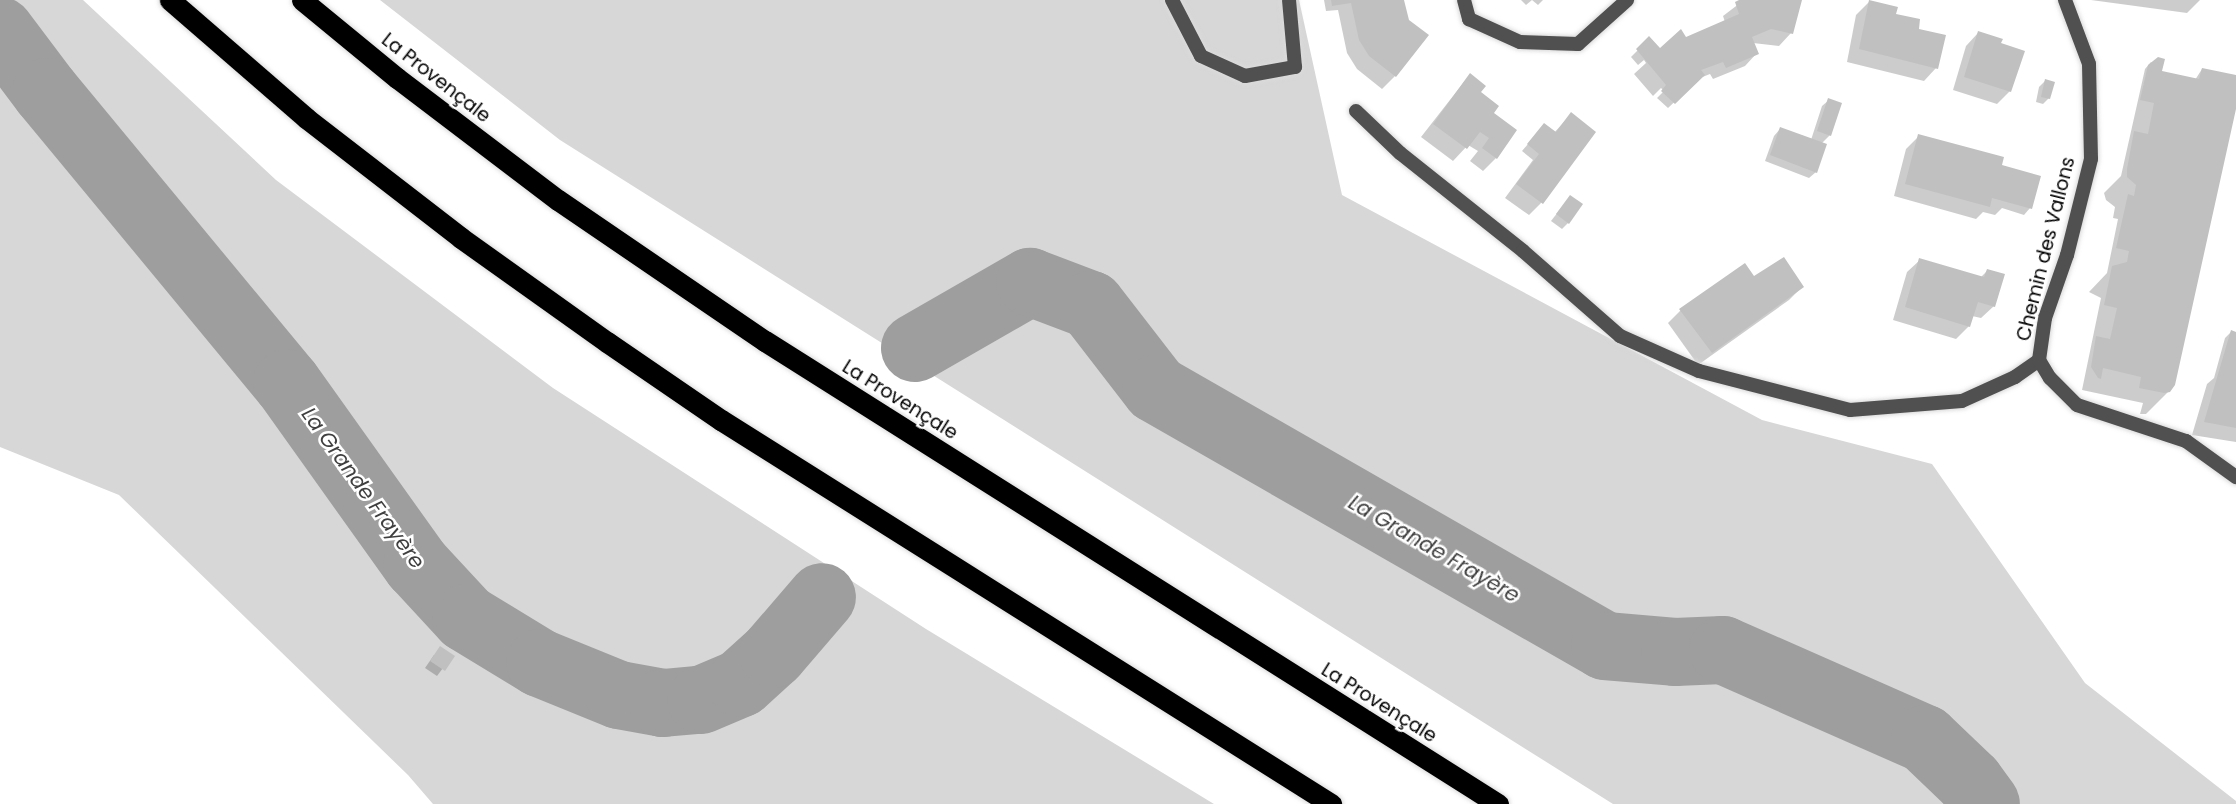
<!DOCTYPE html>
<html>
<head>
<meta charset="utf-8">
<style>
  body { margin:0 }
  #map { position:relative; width:2236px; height:804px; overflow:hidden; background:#fff; font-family:Poppins,sans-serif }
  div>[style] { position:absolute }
  .green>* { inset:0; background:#d7d7d7 }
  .shadow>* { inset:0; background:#0003 }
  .river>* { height:68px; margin:-34px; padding:0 34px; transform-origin:34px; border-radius:34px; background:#9e9e9e }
  .building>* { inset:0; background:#c0c0c0 }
  .roads { filter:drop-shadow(0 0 2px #dbdbdb) drop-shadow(0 0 2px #dbdbdb) }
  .lane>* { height:14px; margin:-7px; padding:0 7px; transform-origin:7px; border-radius:7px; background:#505050 }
  .street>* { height:14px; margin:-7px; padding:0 7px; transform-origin:7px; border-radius:7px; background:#505050 }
  .highway>* { height:21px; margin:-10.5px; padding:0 10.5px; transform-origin:10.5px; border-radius:10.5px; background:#000 }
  span { translate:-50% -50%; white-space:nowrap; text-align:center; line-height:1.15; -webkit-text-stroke:5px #fff; paint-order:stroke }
  .street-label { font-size:19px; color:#000 }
  .water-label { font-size:21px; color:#3f3f3f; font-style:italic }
</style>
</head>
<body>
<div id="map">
  <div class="green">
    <div style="clip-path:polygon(0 0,83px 0,276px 180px,553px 388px,926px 629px,1214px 804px,433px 804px,408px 775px,119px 495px,0 447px)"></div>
    <div style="clip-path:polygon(380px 0,1299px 0,1342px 195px,1762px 420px,1932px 464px,2085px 683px,2236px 801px,2236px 804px,1613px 804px,560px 140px)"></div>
  </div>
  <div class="shadow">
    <div style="clip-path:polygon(1324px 0,1402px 0,1395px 76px,1382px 89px,1357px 69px,1347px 53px,1338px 10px,1326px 11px)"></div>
    <div style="clip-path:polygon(1521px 0,1532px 0,1526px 5px)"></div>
    <div style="clip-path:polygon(1532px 0,1543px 0,1538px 5px)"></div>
    <div style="clip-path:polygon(1744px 0,1800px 0,1791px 33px,1779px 46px,1753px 43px,1757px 53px,1745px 66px,1713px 79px,1710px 74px,1700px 78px,1668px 108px,1657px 98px,1664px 91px,1661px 88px,1653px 96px,1634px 74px,1646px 63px,1644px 60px,1638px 65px,1631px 57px,1649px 39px,1652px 53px,1725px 22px,1723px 16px)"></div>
    <div style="clip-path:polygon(2091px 0,2200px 0,2187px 13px)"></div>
    <div style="clip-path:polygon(1869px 2px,1917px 30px,1936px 68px,1924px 81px,1847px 62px,1856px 15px)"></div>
    <div style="clip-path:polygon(1978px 33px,1998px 44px,2010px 91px,1997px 104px,1953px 90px,1966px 46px)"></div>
    <div style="clip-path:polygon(2151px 62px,2160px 72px,2195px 80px,2202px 69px,2236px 100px,2169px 391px,2146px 414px,2140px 414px,2143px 403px,2082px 390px,2101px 298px,2089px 292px,2107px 273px,2118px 219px,2113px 218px,2115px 207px,2106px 200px,2104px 193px,2121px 176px,2145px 69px)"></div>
    <div style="clip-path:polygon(2045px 81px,2049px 98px,2043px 104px,2036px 102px,2039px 87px)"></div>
    <div style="clip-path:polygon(1464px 82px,1478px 93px,1492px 113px,1496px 158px,1483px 171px,1470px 161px,1478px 151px,1468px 145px,1453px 161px,1421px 137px)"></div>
    <div style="clip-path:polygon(1829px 100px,1830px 135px,1821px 144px,1816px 172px,1809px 178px,1765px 161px,1774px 136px,1780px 129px,1811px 140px,1822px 106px)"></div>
    <div style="clip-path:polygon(1571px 114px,1541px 203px,1529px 215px,1505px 198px,1533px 160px,1522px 151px,1538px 132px,1554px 133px)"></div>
    <div style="clip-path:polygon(1919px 136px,1999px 166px,2030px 208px,2024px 215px,2002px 208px,1995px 215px,1983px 212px,1976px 219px,1894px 196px,1906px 149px)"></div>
    <div style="clip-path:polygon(1565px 203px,1568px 223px,1562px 229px,1551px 221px)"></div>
    <div style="clip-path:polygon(1920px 260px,1980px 278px,1987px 271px,1994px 306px,1981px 318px,1972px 316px,1969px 326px,1956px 339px,1893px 320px,1907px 272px)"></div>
    <div style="clip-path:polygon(1754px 279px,1802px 287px,1789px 300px,1698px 365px,1668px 323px,1681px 310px)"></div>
    <div style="clip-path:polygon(2231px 332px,2236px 333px,2236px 442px,2192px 435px,2207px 384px,2214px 378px,2225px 338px)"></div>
    <div style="clip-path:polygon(434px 655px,452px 656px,437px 676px,425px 668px)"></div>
  </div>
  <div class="river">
    <div style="left:0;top:31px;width:76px;rotate:53deg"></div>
    <div style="left:46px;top:92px;width:378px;rotate:50.4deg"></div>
    <div style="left:287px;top:383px;width:224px;rotate:54.5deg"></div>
    <div style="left:417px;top:565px;width:72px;rotate:47.2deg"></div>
    <div style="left:466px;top:618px;width:87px;rotate:31.3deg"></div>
    <div style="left:540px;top:663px;width:85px;rotate:22.1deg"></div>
    <div style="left:619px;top:695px;width:45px;rotate:10.3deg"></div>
    <div style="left:663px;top:703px;width:38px;rotate:-5deg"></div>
    <div style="left:701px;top:700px;width:43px;rotate:-23deg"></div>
    <div style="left:741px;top:683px;width:43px;rotate:-42.2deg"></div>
    <div style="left:773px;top:654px;width:75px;rotate:-49.3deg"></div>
    <div style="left:915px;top:348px;width:133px;rotate:-29.9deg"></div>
    <div style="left:1030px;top:282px;width:65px;rotate:20.7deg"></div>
    <div style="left:1091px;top:305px;width:106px;rotate:52.3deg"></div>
    <div style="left:1156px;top:389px;width:517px;rotate:29.79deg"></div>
    <div style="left:1605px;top:646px;width:70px;rotate:4.9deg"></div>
    <div style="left:1675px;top:652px;width:48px;rotate:-2.4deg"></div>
    <div style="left:1723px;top:650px;width:221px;rotate:23.8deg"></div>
    <div style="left:1925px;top:739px;width:62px;rotate:43.7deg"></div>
    <div style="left:1970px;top:782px;width:27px;rotate:54deg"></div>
  </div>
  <div class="building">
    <div style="clip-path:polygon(1331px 0,1404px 0,1409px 20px,1429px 35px,1396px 77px,1369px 56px,1359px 40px,1351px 3px,1332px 6px)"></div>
    <div style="clip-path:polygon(1739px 0,1802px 0,1793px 34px,1771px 29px,1752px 37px,1759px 54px,1726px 68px,1723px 62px,1701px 70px,1705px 75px,1675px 104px,1661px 91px,1666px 85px,1636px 49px,1649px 36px,1660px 48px,1681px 29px,1686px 37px,1739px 14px,1735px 2px)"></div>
    <div style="clip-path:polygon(1869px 0,1898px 7px,1896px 14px,1920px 19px,1919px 29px,1946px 35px,1938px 69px,1859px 49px)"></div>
    <div style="clip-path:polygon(1978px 31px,2003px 39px,2001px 43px,2025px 51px,2011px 92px,1964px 77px)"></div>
    <div style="clip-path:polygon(2158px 57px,2165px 59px,2162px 71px,2199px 79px,2202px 68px,2236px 75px,2236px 109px,2175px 385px,2170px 392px,2164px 393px,2139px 388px,2141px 377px,2103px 368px,2101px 379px,2098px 378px,2091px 367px,2096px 336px,2110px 339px,2117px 308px,2104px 305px,2112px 266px,2127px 262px,2129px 251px,2116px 248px,2128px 194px,2134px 196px,2136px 185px,2127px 177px,2127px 169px,2134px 131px,2148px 134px,2154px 103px,2140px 100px,2148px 65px)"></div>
    <div style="clip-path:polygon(1470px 73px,1486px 86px,1481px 92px,1499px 106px,1494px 113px,1517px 130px,1497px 159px,1482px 148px,1489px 138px,1480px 132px,1467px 149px,1433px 124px)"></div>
    <div style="clip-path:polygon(2045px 79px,2055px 82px,2050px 99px,2041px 97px)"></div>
    <div style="clip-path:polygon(1828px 98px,1842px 103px,1831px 136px,1817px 131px)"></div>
    <div style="clip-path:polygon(1571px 112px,1596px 132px,1543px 204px,1516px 184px,1539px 154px,1527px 144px,1544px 123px,1556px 132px)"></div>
    <div style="clip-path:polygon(1780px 127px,1827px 144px,1817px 173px,1770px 155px)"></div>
    <div style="clip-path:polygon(1918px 134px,2004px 157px,2002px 165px,2041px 176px,2032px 209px,1992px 198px,1990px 207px,1905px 184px)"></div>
    <div style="clip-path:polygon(1570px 195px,1583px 204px,1569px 224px,1556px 214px)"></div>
    <div style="clip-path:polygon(1784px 257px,1804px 287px,1712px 353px,1679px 309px,1745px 263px,1754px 276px)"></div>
    <div style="clip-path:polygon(1919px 258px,1984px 277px,1987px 269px,2005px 274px,1995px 307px,1978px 302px,1970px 327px,1905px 307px)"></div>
    <div style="clip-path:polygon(2231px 330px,2236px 332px,2236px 428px,2204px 422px)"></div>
    <div style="clip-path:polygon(440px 646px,455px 656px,445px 671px,430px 661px)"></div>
  </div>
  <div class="roads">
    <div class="lane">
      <div style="left:1172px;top:0;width:63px;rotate:62.6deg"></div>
      <div style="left:1201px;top:56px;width:48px;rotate:24.4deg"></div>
      <div style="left:1245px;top:76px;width:51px;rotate:-10.2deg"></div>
      <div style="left:1295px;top:67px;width:67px;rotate:-95.1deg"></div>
      <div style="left:1356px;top:111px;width:61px;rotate:43.7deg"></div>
      <div style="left:1400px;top:153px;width:157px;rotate:38.5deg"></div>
      <div style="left:1523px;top:251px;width:129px;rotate:41.2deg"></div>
      <div style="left:1620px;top:336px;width:86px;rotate:23.9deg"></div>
      <div style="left:1699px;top:371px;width:156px;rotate:14.5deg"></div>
      <div style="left:1850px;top:410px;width:112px;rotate:-4.6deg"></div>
      <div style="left:1962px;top:401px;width:58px;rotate:-24.4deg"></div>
      <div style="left:2015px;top:377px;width:29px;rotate:-35deg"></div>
    </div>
    <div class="street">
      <div style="left:1464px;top:0;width:20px;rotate:75deg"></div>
      <div style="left:1469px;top:19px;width:56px;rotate:24.3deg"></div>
      <div style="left:1520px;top:42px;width:58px;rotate:2deg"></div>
      <div style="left:1578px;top:44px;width:66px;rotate:-41.9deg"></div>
      <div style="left:2065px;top:0;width:68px;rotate:69.4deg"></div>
      <div style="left:2089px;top:64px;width:95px;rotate:88.8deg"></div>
      <div style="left:2091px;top:159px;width:99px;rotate:104deg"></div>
      <div style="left:2067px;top:255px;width:67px;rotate:109.2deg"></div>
      <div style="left:2045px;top:318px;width:42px;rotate:98.1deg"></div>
      <div style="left:2039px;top:360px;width:21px;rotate:59deg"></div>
      <div style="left:2050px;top:378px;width:38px;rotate:45deg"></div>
      <div style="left:2077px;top:405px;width:115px;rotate:18.3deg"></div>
      <div style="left:2186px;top:441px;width:62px;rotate:35.8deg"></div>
    </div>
    <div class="highway">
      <div style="left:170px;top:0;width:180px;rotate:40.9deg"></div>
      <div style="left:306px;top:118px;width:196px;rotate:37.7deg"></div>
      <div style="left:461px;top:238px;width:179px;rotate:35.5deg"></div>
      <div style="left:607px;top:342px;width:138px;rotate:34.4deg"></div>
      <div style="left:721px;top:420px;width:721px;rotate:32.19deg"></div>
      <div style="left:302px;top:0;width:123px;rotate:39.4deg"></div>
      <div style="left:397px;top:78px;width:202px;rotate:37.2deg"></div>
      <div style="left:558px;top:200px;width:250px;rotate:34.3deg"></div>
      <div style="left:765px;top:341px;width:867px;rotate:32.28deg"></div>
    </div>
  </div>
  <div class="street-label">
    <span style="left:436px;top:78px;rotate:38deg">La Provençale</span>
    <span style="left:2046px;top:249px;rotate:-76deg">Chemin des Vallons</span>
    <span style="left:900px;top:400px;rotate:32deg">La Provençale</span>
    <span style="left:1379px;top:703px;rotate:32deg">La Provençale</span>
  </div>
  <div class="water-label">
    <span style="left:363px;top:488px;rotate:54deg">La Grande Frayère</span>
    <span style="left:1434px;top:549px;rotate:30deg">La Grande Frayère</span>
  </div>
</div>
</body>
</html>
